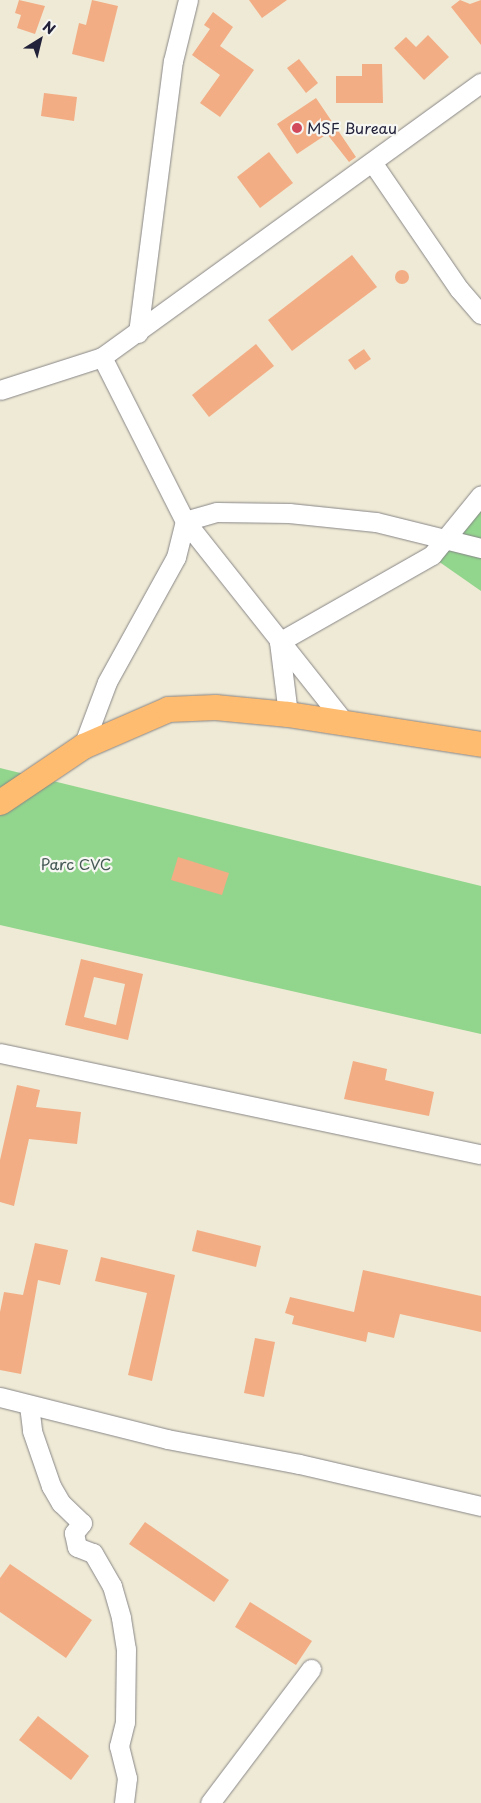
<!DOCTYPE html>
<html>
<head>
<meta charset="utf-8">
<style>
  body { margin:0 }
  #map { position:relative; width:481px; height:1803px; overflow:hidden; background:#efead5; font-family:"Playpen Sans",sans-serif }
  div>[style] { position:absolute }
  .green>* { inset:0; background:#92d58d }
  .building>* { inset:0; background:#f2ad85 }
  .round { border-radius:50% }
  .roads { filter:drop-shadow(0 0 1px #888688) drop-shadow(0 0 1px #888688) }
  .minor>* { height:19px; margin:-9.5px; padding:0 9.5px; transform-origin:9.5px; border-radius:9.5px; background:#fff }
  .major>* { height:25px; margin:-12.5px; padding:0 12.5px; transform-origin:12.5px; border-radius:12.5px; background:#febc70 }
  .dots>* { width:14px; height:14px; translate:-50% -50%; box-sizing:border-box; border:2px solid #f6f6f2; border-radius:50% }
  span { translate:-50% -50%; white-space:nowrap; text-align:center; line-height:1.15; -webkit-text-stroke:4.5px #f6f6f2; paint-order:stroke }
  .poi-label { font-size:15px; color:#22223b }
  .left { translate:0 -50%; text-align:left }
  .park-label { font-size:15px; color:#445854 }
  .north { position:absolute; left:15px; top:15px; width:50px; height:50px; -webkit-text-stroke:4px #f6f6f2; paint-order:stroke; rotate:36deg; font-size:14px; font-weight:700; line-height:20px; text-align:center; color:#22223b }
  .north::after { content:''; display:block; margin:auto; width:18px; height:22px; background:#22223b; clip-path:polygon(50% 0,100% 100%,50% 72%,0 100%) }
</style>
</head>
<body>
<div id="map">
  <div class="green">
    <div style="clip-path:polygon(481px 508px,481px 591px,438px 561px)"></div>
    <div style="clip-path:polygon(0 768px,481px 886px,481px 1034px,0 925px)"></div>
  </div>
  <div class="building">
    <div style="clip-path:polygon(19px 0,45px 6px,35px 34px,17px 28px,21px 15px,15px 13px)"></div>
    <div style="clip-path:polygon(92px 0,118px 6px,104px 62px,72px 54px,79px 23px,86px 25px)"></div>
    <div style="clip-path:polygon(249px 0,287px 0,262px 18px)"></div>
    <div style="clip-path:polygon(460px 0,470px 4px,481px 0,481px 45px,451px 7px)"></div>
    <div style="clip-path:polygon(213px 12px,233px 27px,220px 46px,254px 70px,220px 117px,200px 103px,220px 75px,192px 55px,210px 29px,204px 25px)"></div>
    <div style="clip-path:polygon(428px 35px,449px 57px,424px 80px,394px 48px,406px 37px,416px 47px)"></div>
    <div style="clip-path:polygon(299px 59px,318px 83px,306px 93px,287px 68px)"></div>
    <div style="clip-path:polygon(362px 64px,382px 64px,383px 103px,336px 103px,336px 76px,362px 76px)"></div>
    <div style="clip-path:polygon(44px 93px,77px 97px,74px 121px,41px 116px)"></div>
    <div style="clip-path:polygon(316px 98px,356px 157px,349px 162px,327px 134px,297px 154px,277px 124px)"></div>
    <div style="clip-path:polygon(269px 152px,293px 183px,260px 208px,237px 177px)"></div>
    <div style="clip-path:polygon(352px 255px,377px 287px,292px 351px,268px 320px)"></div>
    <div class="round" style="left:395px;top:270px;width:14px;height:14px"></div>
    <div style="clip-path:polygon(256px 344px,274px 366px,209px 417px,192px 395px)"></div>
    <div style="clip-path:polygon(364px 349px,371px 359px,355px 370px,348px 360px)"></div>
    <div style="clip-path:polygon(178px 857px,229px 873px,222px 895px,171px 880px)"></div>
    <div style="clip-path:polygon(evenodd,81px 959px,143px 974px,128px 1040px,65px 1025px,81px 959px,94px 977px,125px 984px,116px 1025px,84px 1017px,94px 977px)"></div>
    <div style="clip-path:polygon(353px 1061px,387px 1069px,385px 1080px,434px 1092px,429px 1116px,344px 1099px)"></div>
    <div style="clip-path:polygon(17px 1085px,40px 1090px,36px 1107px,81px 1112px,77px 1144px,29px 1139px,14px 1206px,0 1202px,0 1160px)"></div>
    <div style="clip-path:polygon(197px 1230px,261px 1246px,256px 1267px,192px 1251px)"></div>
    <div style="clip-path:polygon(35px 1243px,68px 1250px,60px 1285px,38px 1280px,21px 1374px,0 1370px,0 1312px,4px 1292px,23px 1295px)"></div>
    <div style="clip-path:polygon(101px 1257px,175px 1275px,152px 1381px,128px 1375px,147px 1293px,95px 1281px)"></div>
    <div style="clip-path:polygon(363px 1270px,481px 1296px,481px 1332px,400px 1314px,394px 1338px,368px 1332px,366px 1342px,292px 1324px,294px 1316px,285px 1313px,290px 1297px,354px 1312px)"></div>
    <div style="clip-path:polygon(255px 1338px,275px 1342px,264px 1397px,244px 1393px)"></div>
    <div style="clip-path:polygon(145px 1522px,229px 1580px,214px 1602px,129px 1544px)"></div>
    <div style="clip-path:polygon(10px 1564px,92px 1620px,66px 1658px,0 1612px,0 1578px)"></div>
    <div style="clip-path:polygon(250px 1602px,312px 1641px,296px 1665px,235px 1627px)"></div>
    <div style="clip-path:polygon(38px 1716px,89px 1756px,71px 1780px,19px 1740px)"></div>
  </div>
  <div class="roads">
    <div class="minor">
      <div style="left:372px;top:162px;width:154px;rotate:55.6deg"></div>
      <div style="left:459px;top:289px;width:33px;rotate:49deg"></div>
      <div style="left:138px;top:333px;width:274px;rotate:-82.7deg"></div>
      <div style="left:173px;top:61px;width:63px;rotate:-76.2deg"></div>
      <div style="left:102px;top:357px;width:184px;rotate:63.2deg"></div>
      <div style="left:185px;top:521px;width:254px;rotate:51.6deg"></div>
      <div style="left:0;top:390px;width:107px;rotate:-17.9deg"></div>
      <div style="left:102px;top:357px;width:468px;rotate:-35.9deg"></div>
      <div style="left:185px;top:521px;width:33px;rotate:-16deg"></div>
      <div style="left:217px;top:512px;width:72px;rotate:0.8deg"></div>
      <div style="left:289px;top:513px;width:87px;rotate:5.9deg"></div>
      <div style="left:376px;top:522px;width:108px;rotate:13.9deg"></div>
      <div style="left:288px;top:714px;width:73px;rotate:-97.1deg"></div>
      <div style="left:279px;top:642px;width:176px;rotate:-29.6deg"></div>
      <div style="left:432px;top:555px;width:77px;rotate:-50.8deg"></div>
      <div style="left:83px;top:746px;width:68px;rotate:-69.4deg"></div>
      <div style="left:107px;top:682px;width:143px;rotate:-61.1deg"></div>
      <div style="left:176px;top:557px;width:37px;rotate:-76deg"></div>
      <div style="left:0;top:1053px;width:491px;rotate:11.9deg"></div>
      <div style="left:0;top:1397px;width:172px;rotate:14.1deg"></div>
      <div style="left:167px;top:1439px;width:134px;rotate:10.7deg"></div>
      <div style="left:299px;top:1464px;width:187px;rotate:13deg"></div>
      <div style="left:29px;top:1405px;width:26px;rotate:83deg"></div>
      <div style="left:32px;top:1431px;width:58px;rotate:70.9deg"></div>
      <div style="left:51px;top:1486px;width:20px;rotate:60deg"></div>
      <div style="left:61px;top:1503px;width:29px;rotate:44deg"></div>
      <div style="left:82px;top:1523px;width:13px;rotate:129deg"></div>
      <div style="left:74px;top:1533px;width:14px;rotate:78deg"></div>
      <div style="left:77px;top:1547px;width:17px;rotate:21deg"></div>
      <div style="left:93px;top:1553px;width:38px;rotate:60deg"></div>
      <div style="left:112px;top:1586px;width:33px;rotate:74deg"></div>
      <div style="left:121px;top:1618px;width:31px;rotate:81deg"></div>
      <div style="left:126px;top:1649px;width:73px;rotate:90.8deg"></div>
      <div style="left:125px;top:1722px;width:25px;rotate:104deg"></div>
      <div style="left:119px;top:1746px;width:33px;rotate:76deg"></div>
      <div style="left:127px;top:1778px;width:25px;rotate:97deg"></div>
      <div style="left:210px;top:1803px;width:168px;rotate:-53deg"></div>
    </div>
    <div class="major">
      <div style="left:0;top:802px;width:100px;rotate:-34deg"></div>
      <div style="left:83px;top:746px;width:93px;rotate:-23.5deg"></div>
      <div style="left:168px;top:709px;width:47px;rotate:-2.4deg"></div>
      <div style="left:215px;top:707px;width:73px;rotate:5.5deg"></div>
      <div style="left:288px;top:714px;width:195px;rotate:8.8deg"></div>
    </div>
  </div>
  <div class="dots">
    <div style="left:297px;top:128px;background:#d1495b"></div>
  </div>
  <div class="poi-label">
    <span class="left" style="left:307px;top:128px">MSF Bureau</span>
  </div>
  <div class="park-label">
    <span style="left:76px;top:864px">Parc CVC</span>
  </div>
  <div class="north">N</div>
</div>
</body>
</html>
